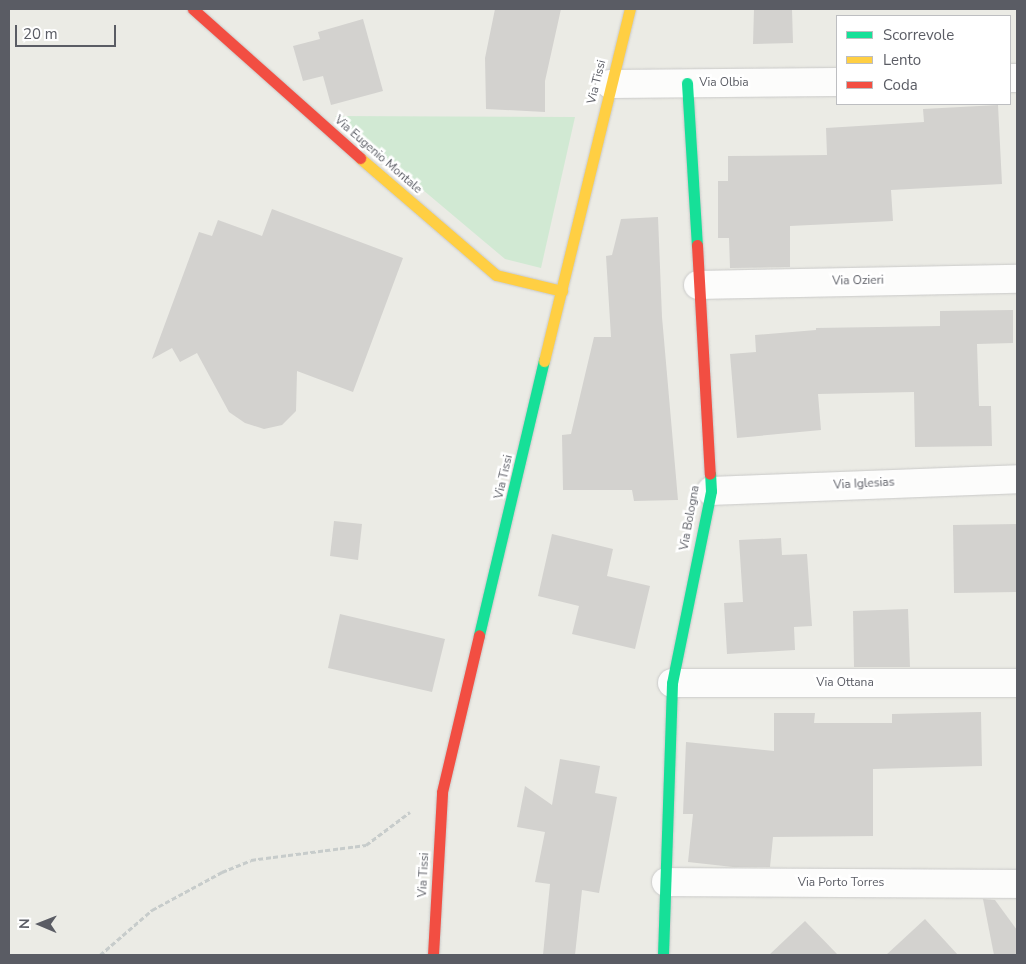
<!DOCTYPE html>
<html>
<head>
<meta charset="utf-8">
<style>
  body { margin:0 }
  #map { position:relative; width:1026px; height:964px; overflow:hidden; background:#ebebe5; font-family:"Nunito Sans",sans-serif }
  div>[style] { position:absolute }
  .green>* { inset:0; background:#d1e9d3 }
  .building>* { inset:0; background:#d3d2cf }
  .path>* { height:3px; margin-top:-1.5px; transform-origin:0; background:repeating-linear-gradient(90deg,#c7cccb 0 5px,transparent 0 7.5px) }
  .roads { filter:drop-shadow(0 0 1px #c9c9c8) drop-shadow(0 0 1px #c9c9c8) }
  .street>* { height:28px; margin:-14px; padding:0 14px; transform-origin:14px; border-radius:14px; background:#fcfcfb }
  .fast>* { height:11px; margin:-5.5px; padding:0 5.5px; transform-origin:5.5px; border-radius:5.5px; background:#16e098 }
  .slow>* { height:11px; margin:-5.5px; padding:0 5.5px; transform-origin:5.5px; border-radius:5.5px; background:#ffcf43 }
  .jam>* { height:11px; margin:-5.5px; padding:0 5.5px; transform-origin:5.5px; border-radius:5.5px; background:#f24e42 }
  span { translate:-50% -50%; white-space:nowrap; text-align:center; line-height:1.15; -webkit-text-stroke:5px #fff; paint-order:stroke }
  .street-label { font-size:12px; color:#5a5c64 }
  .frame { position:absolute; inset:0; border:10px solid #5a5c64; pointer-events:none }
  .legend { position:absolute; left:836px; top:15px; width:175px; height:90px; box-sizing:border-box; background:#fff; border:1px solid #bdbec1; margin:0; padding:6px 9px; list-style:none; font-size:15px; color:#5a5c64 }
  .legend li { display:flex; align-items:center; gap:10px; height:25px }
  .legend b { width:25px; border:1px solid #bdbec1 }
  .north { position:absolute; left:15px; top:899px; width:50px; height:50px; -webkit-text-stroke:4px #fff; paint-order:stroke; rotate:271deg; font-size:14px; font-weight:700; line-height:20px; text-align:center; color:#5a5c64 }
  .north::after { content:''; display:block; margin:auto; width:18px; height:22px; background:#5a5c64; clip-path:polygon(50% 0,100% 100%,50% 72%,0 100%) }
  .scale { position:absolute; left:15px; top:25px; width:101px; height:22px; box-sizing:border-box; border:2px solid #5a5c64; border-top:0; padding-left:6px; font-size:15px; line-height:18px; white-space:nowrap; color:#5a5c64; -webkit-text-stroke:4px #fff; paint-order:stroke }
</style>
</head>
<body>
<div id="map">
  <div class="green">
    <div style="clip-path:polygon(335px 116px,575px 117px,541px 268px,505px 259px)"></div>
  </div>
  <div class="building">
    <div style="clip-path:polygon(495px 9px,561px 9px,545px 81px,545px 112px,486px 109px,485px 58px)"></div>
    <div style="clip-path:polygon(754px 9px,792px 9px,793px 43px,753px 44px)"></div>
    <div style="clip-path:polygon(363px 19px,383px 91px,331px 105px,323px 76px,303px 81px,293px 46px,320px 39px,318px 32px)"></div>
    <div style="clip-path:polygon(998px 105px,1002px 184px,891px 190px,893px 221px,790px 226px,790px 267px,730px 268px,729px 238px,718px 238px,718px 181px,728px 181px,728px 156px,827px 155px,826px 128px,924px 122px,923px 109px)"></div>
    <div style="clip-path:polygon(272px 209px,403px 258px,353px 392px,297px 371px,296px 411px,282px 425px,264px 429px,245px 423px,229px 412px,197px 353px,180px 362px,172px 348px,152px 359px,199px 232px,212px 236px,218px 220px,262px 236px)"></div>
    <div style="clip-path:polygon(658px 217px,662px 317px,678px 500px,634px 501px,632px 490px,563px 490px,562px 435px,571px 434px,594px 337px,611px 337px,606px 256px,612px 255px,621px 219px)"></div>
    <div style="clip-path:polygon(1013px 310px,1013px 343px,977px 344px,979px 406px,991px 406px,992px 446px,915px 447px,914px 392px,818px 394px,821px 430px,737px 438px,730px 354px,756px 352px,755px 335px,816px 330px,816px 328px,940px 326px,940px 311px)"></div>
    <div style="clip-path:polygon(334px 521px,362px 524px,358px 560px,330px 556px)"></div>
    <div style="clip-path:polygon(1017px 524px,1017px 592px,954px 593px,953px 525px)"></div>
    <div style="clip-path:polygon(552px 534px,613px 549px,607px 576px,650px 586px,635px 649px,572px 634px,579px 606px,538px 596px)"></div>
    <div style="clip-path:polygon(781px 538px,782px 555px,807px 554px,812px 626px,794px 627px,795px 650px,727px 654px,724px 603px,743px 602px,739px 540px)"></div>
    <div style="clip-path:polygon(908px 609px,910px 667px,854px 667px,853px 611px)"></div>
    <div style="clip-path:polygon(340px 614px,445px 639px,432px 692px,328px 668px)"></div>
    <div style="clip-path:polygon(981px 712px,982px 766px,873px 769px,873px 836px,773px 837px,770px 867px,733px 867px,688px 862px,693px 814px,683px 814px,686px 742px,774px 751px,774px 713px,815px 713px,814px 723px,892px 723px,892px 714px)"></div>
    <div style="clip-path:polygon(560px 759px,600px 766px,595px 793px,617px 797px,599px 893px,582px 890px,575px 955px,543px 955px,550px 884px,535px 882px,545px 832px,517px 827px,525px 786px,552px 805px)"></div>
    <div style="clip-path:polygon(983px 899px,995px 900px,1017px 930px,1017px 955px,994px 955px)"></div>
    <div style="clip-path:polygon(925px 919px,958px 955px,886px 955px)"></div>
    <div style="clip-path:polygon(805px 921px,838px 955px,769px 955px)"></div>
  </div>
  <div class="path">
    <div style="left:100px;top:955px;width:69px;rotate:-40.9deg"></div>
    <div style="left:152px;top:910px;width:80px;rotate:-28.5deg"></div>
    <div style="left:222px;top:872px;width:31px;rotate:-22deg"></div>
    <div style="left:251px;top:860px;width:116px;rotate:-7.4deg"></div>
    <div style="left:366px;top:845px;width:55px;rotate:-36.9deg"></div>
  </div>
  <div class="roads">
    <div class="street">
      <div style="left:1010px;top:78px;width:7px"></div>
      <div style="left:610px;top:84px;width:227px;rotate:-0.5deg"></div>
      <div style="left:698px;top:285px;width:319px;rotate:-1.1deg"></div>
      <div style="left:711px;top:491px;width:306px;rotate:-2.2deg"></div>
      <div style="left:672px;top:683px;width:345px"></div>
      <div style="left:666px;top:882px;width:351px;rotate:0.3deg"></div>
    </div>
    <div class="fast">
      <div style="left:687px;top:83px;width:162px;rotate:86.5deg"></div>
      <div style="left:479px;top:635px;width:282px;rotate:-76.7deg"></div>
      <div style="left:663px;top:955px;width:272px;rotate:-88.1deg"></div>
      <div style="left:672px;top:683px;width:196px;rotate:-78.5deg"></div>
      <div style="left:711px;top:491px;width:17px;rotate:-93deg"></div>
    </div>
    <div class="slow">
      <div style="left:360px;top:158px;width:179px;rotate:40.7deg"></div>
      <div style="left:496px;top:275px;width:68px;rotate:13.6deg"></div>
      <div style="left:544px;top:361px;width:362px;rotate:-76.3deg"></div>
    </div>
    <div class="jam">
      <div style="left:193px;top:9px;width:224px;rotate:41.7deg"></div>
      <div style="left:697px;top:245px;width:229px;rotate:86.8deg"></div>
      <div style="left:433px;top:955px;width:163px;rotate:-86.8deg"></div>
      <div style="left:442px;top:792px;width:161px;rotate:-76.7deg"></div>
    </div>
  </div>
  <div class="street-label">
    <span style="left:597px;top:82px;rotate:-76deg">Via Tissi</span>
    <span style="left:724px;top:83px">Via Olbia</span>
    <span style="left:378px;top:155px;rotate:41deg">Via Eugenio Montale</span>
    <span style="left:858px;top:281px;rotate:-1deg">Via Ozieri</span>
    <span style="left:504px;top:477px;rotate:-77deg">Via Tissi</span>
    <span style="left:864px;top:484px;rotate:-3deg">Via Iglesias</span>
    <span style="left:690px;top:518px;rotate:-80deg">Via Bologna</span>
    <span style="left:845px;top:683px">Via Ottana</span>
    <span style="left:424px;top:875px;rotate:-87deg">Via Tissi</span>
    <span style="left:841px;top:883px">Via Porto Torres</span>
  </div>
  <div class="frame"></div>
  <ul class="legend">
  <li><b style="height:6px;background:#16e098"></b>Scorrevole</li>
  <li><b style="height:6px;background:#ffcf43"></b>Lento</li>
  <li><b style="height:6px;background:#f24e42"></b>Coda</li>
  </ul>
  <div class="north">N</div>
  <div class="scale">20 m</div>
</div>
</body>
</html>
